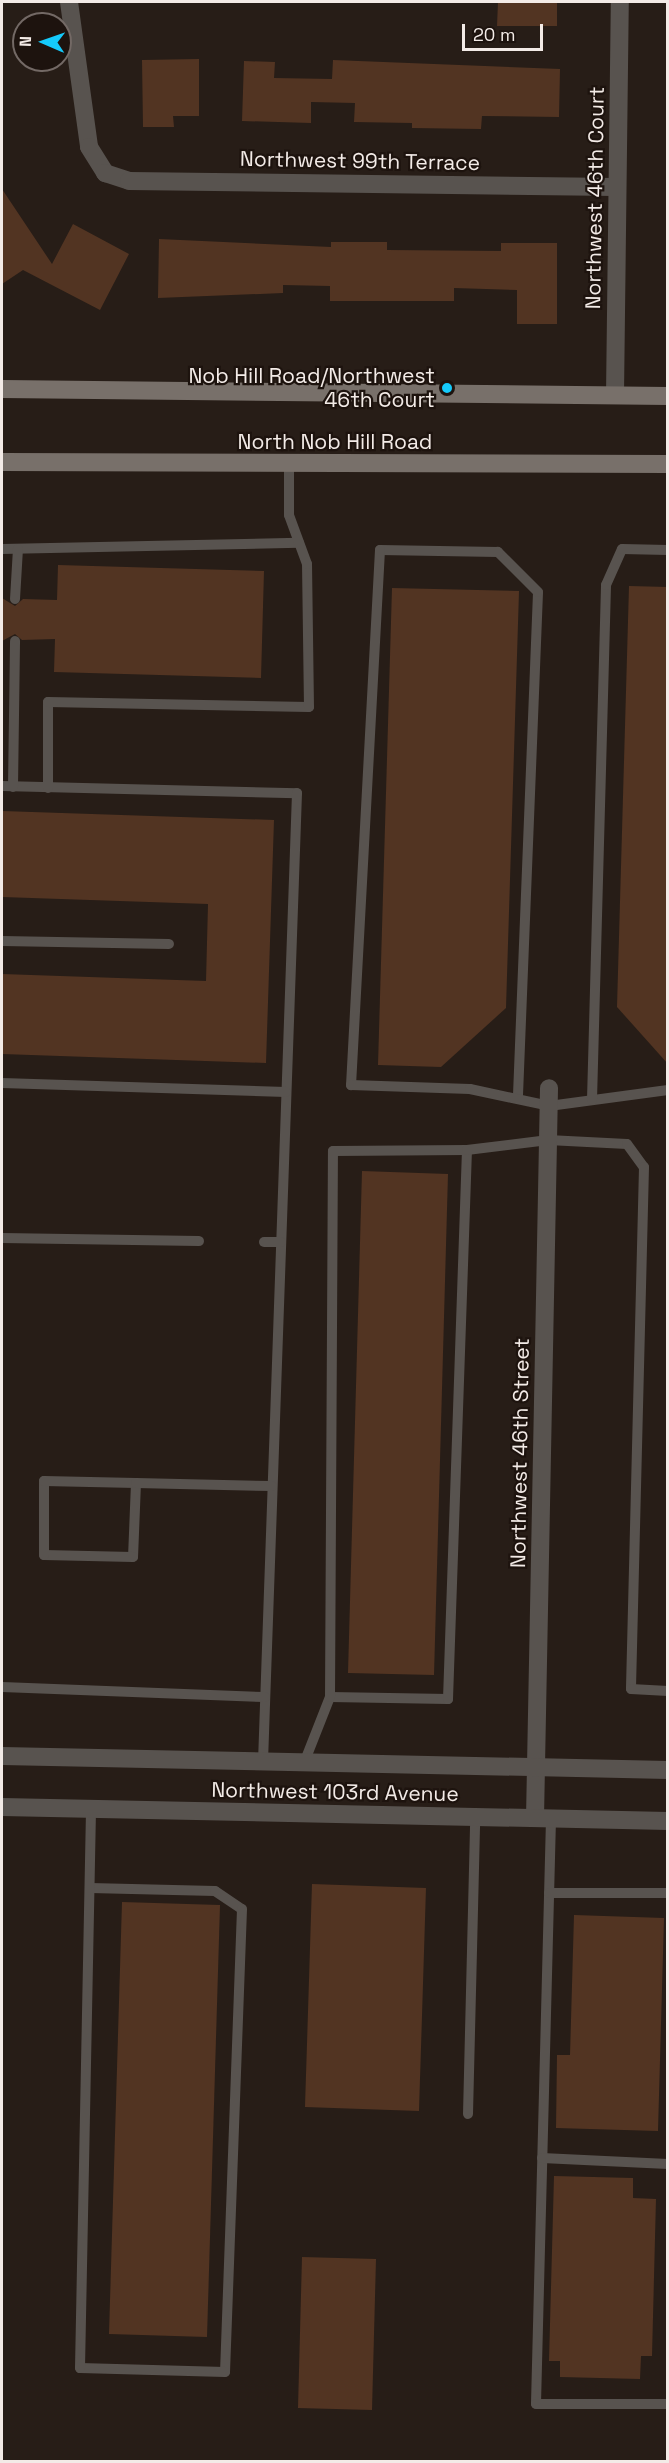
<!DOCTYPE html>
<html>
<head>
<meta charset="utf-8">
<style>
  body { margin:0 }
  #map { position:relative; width:669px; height:2463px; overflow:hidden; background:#271d17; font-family:"Space Grotesk",sans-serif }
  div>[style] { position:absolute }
  .building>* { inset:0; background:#523422 }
  .service>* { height:10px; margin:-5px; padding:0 5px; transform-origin:5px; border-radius:5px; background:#58534f }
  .minor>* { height:18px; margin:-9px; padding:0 9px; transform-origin:9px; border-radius:9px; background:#58534f }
  .tertiary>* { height:18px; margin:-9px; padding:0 9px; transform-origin:9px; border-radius:9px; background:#58534f }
  .secondary>* { height:18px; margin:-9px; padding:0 9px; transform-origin:9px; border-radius:9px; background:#78706a }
  .dots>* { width:16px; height:16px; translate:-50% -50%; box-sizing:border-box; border:3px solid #1d130e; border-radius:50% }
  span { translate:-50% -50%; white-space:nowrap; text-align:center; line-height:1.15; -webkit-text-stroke:4.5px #1d130e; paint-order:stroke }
  .street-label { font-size:21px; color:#f3ebe7 }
  .poi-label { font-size:21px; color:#f3ebe7 }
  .right { translate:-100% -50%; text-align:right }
  .frame { position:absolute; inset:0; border:3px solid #f3ebe7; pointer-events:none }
  .north { position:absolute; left:12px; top:12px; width:60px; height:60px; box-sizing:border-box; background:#1d130e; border:2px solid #736965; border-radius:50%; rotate:272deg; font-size:16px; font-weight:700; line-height:24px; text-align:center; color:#f3ebe7 }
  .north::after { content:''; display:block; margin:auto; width:21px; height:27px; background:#15cafb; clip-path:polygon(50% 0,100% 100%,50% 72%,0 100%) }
  .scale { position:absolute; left:462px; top:24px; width:81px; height:27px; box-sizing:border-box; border:3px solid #f3ebe7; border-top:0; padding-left:8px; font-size:18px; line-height:21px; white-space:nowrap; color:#f3ebe7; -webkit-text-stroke:4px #1d130e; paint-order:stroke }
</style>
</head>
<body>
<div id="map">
  <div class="building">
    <div style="clip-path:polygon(498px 2px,557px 2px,557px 26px,497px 26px)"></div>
    <div style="clip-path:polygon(199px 59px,199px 116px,173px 116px,174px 127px,143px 127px,142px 60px)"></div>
    <div style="clip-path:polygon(333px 60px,560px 69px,559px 117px,482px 116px,481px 129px,412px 128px,412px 123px,354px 122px,355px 103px,311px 102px,311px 123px,242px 121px,244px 61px,275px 62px,274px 78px,332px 79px)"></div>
    <div style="clip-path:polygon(2px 189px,52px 264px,73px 224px,129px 254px,100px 310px,23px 270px,2px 284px)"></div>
    <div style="clip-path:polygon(159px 239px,331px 247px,331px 242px,387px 242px,387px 250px,501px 251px,501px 243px,557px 243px,557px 324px,517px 324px,517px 290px,454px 288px,454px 301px,330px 301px,330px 286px,283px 285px,283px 293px,158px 298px)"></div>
    <div style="clip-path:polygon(58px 565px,264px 571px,261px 678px,54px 672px,55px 639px,22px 640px,15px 634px,2px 641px,2px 598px,15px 606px,23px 599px,57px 600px)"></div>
    <div style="clip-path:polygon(629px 586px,668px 587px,668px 1064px,617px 1007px)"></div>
    <div style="clip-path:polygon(392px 588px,519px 591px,506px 1008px,441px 1067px,378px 1065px)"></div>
    <div style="clip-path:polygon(2px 811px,274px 820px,266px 1063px,2px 1054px,2px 974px,206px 981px,208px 904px,2px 897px)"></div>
    <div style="clip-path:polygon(362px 1171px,448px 1174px,434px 1675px,348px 1673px)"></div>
    <div style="clip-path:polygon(312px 1884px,426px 1888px,419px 2111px,305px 2107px)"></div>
    <div style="clip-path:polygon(122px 1902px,220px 1905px,207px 2337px,109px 2334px)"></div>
    <div style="clip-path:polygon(574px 1915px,664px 1918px,658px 2131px,556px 2128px,557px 2055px,570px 2055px)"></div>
    <div style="clip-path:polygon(554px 2176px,633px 2178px,633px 2198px,656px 2199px,652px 2356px,641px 2356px,640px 2379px,560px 2377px,560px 2361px,549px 2361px)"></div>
    <div style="clip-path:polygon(302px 2257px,376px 2259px,372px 2410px,298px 2408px)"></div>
  </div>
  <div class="service">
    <div style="left:2px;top:549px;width:297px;rotate:-1.2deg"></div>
    <div style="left:15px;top:599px;width:50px;rotate:-86.6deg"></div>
    <div style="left:2px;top:786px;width:295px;rotate:1.4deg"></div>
    <div style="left:297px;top:793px;width:970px;rotate:92.01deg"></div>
    <div style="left:13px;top:787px;width:146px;rotate:-89.2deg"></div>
    <div style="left:48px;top:788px;width:86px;rotate:-90deg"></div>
    <div style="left:48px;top:702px;width:261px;rotate:1.1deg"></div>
    <div style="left:309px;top:707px;width:143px;rotate:-90.8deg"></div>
    <div style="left:307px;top:564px;width:52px;rotate:-110.2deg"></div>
    <div style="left:289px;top:515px;width:51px;rotate:-90deg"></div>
    <div style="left:2px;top:941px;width:167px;rotate:1deg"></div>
    <div style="left:2px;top:1083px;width:284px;rotate:1.8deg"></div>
    <div style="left:518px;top:1095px;width:503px;rotate:-87.72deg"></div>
    <div style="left:538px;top:592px;width:57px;rotate:-135deg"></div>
    <div style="left:498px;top:552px;width:118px;rotate:-179deg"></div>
    <div style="left:380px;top:550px;width:536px;rotate:93.1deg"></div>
    <div style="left:351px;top:1085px;width:119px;rotate:1.9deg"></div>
    <div style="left:470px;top:1089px;width:81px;rotate:12.1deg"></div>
    <div style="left:549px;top:1106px;width:120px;rotate:-7.7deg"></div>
    <div style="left:592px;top:1100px;width:515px;rotate:-88.44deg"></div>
    <div style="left:606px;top:585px;width:39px;rotate:-66deg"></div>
    <div style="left:622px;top:549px;width:46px;rotate:1.2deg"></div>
    <div style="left:2px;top:1238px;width:197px;rotate:0.9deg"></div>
    <div style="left:264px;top:1242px;width:17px"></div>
    <div style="left:136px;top:1483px;width:74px;rotate:92.3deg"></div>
    <div style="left:133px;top:1557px;width:89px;rotate:-178.7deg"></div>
    <div style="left:44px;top:1555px;width:74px;rotate:-90deg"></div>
    <div style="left:44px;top:1481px;width:92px;rotate:1.2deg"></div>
    <div style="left:136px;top:1483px;width:136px;rotate:1.3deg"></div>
    <div style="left:2px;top:1687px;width:263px;rotate:2.2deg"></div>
    <div style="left:330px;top:1697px;width:118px;rotate:1deg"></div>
    <div style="left:448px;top:1699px;width:549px;rotate:-88.02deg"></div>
    <div style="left:304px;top:1763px;width:71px;rotate:-68.5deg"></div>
    <div style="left:330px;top:1697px;width:546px;rotate:-89.69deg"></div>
    <div style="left:333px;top:1151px;width:134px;rotate:-0.4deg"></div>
    <div style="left:467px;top:1150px;width:82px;rotate:-7deg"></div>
    <div style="left:548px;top:1140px;width:79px;rotate:2.9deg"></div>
    <div style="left:627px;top:1144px;width:29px;rotate:54deg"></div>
    <div style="left:644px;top:1167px;width:522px;rotate:91.43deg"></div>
    <div style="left:631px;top:1689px;width:37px;rotate:3deg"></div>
    <div style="left:551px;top:1819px;width:585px;rotate:91.47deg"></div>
    <div style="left:536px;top:2404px;width:132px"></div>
    <div style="left:90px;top:1888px;width:125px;rotate:1.4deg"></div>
    <div style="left:215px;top:1891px;width:32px;rotate:34deg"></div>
    <div style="left:242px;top:1909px;width:463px;rotate:92.1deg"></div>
    <div style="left:225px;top:2372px;width:145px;rotate:-178.4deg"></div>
    <div style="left:80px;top:2368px;width:559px;rotate:-88.87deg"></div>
    <div style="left:549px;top:1893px;width:119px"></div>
    <div style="left:468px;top:2114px;width:296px;rotate:-88.6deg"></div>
    <div style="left:542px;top:2158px;width:126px;rotate:2.7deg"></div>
  </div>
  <div class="minor">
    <div style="left:69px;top:2px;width:146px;rotate:82.1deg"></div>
    <div style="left:89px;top:147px;width:31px;rotate:58deg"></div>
    <div style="left:105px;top:173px;width:25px;rotate:18deg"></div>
    <div style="left:129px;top:181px;width:487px;rotate:0.7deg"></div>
    <div style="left:615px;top:395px;width:393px;rotate:-89.3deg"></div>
    <div style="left:535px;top:1818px;width:730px;rotate:-88.9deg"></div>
  </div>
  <div class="tertiary">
    <div style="left:2px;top:1756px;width:666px;rotate:1.2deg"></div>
    <div style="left:2px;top:1807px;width:666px;rotate:1.2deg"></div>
  </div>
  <div class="secondary">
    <div style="left:2px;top:389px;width:666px;rotate:0.6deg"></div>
    <div style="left:2px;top:462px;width:666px;rotate:0.17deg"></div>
  </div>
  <div class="dots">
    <div style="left:447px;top:388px;background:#15cafb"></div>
  </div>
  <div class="street-label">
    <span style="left:360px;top:161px;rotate:1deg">Northwest 99th Terrace</span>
    <span style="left:595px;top:198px;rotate:-89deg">Northwest 46th Court</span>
    <span style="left:335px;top:442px">North Nob Hill Road</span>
    <span style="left:520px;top:1453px;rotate:-89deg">Northwest 46th Street</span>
    <span style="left:335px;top:1792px;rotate:1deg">Northwest 103rd Avenue</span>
  </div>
  <div class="poi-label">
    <span class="right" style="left:435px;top:388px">Nob Hill Road/Northwest<br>46th Court</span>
  </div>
  <div class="frame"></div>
  <div class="north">N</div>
  <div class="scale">20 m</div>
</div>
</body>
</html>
